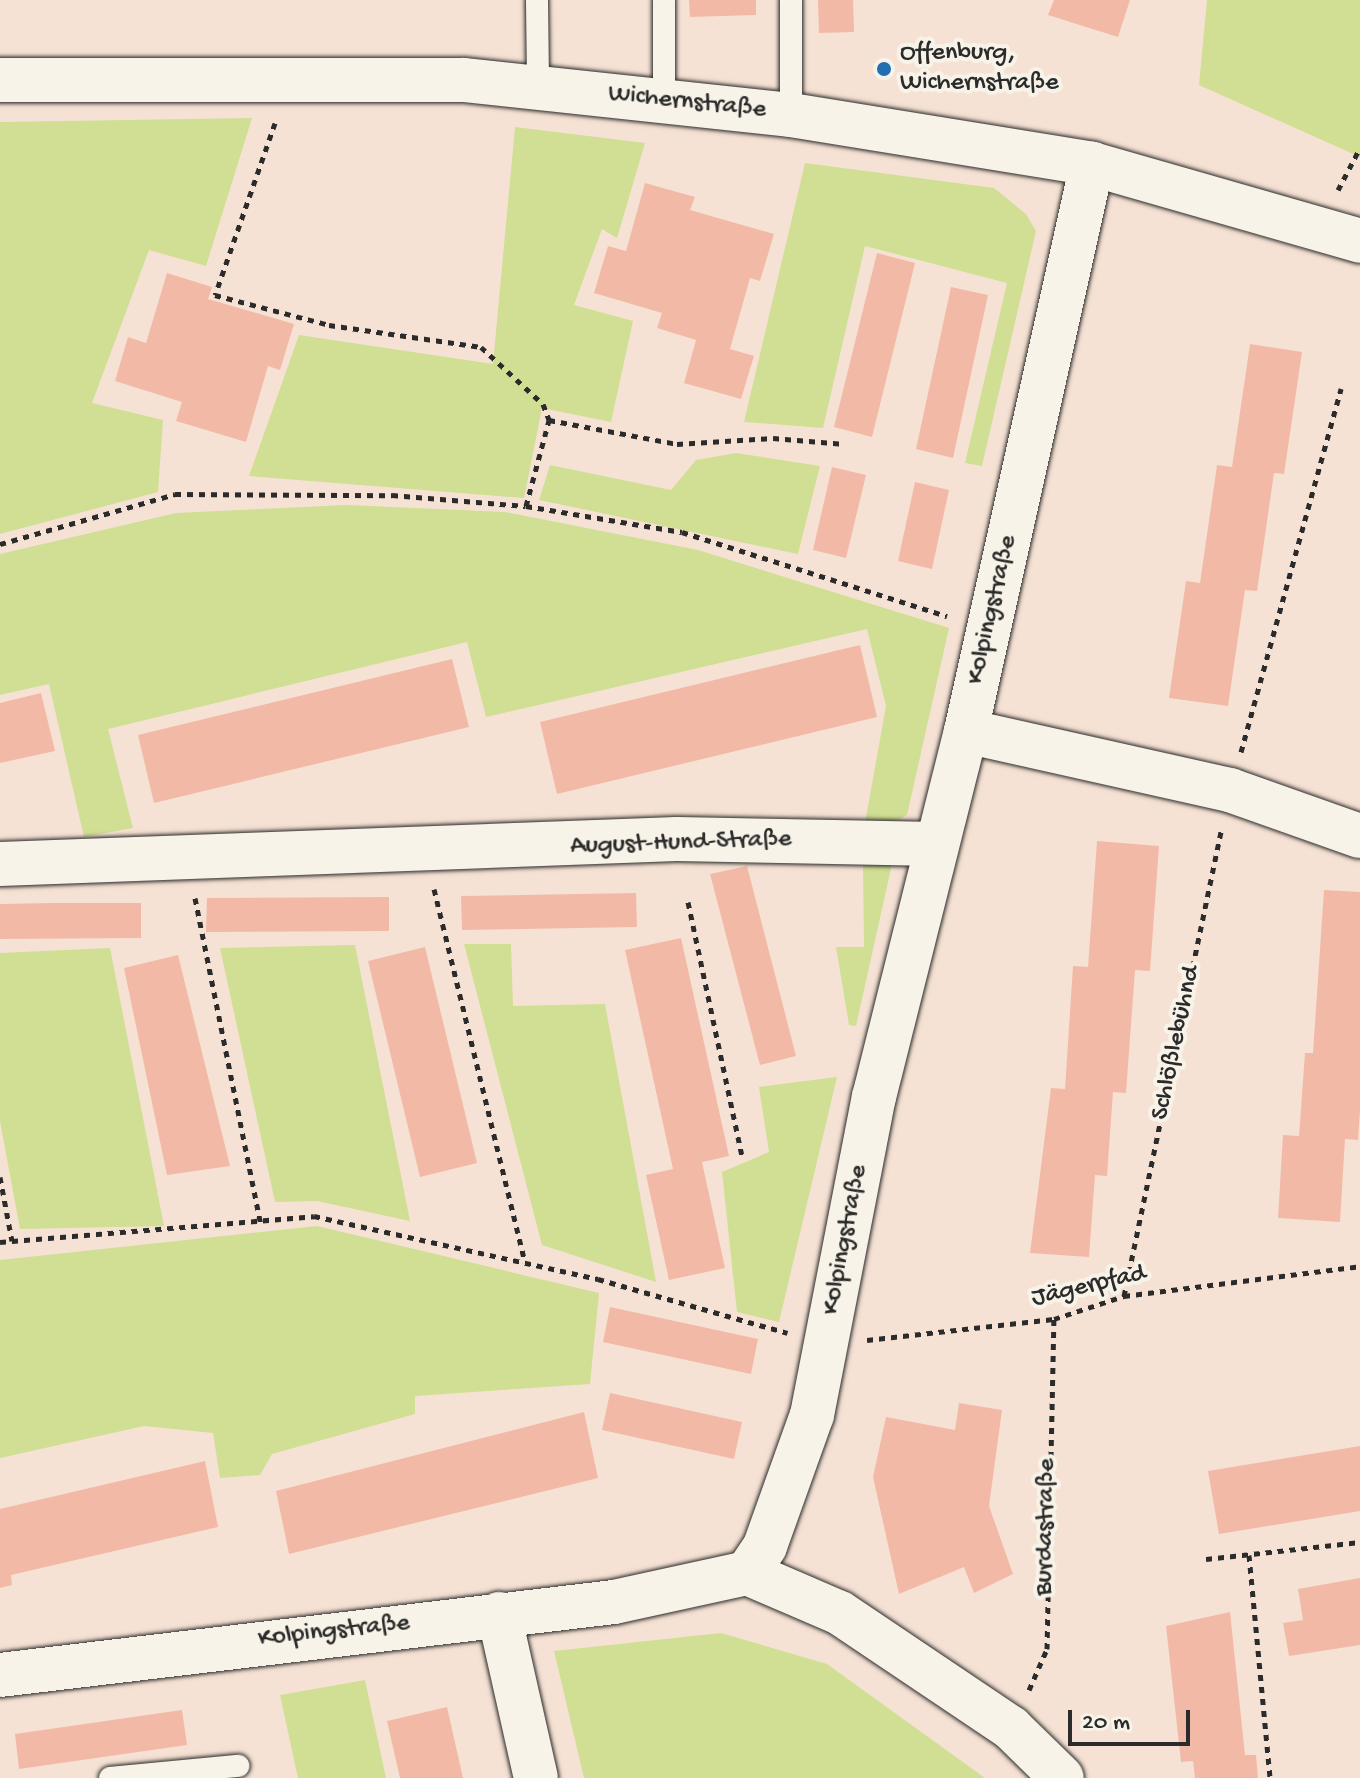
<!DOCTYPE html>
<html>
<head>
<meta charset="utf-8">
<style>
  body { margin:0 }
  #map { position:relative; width:1360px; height:1778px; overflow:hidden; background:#f6e2d4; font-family:"Gochi Hand",sans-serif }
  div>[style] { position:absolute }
  .green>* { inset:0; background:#d0df93 }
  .building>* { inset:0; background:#f2baa6 }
  .path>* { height:5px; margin-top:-2.5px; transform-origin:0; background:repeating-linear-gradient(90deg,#2b2b2b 0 6px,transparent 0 12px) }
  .roads { filter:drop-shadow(0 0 2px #2b2b2b) drop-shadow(0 0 2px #2b2b2b) }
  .lane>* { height:22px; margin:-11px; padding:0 11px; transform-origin:11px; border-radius:11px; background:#f7f3e8 }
  .street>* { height:44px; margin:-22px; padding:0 22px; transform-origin:22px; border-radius:22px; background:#f7f3e8 }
  .secondary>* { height:44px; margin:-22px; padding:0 22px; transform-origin:22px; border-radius:22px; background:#f7f3e8 }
  .dots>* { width:22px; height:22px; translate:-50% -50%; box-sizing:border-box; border:4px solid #f7f3e8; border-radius:50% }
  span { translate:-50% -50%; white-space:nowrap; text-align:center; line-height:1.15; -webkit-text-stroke:8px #f7f3e8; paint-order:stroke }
  .poi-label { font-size:26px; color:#2b2b2b }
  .left { translate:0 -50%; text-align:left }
  .street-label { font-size:26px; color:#2b2b2b }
  .scale { position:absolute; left:1068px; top:1710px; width:122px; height:36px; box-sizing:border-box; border:4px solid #2b2b2b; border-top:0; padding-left:10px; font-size:24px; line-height:28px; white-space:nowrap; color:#2b2b2b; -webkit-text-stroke:6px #f7f3e8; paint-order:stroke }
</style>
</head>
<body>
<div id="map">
  <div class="green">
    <div style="clip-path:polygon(1207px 0,1360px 0,1360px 157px,1199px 85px)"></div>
    <div style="clip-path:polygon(252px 118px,206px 266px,149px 250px,92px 403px,163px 420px,158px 492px,0 534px,0 122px)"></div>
    <div style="clip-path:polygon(515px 127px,645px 143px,617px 238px,602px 229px,574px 305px,633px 321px,611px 422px,542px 408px,524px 498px,249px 476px,299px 335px,493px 364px)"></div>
    <div style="clip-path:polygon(805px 163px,994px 188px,1026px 214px,1036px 231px,982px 466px,965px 463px,1007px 283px,865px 246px,823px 428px,744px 422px)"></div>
    <div style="clip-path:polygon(736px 453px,820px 466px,798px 554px,539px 500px,550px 465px,671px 490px,696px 460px)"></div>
    <div style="clip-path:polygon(347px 505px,505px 512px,698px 550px,949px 628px,907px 815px,889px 825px,865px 823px,886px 706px,867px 629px,486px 717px,467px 642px,108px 729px,133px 828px,84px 837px,49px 684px,0 695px,0 554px,176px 513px)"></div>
    <div style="clip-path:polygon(892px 864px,856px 1026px,849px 1025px,836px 947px,864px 947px,863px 865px)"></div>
    <div style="clip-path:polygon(464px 944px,511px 944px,513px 1006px,605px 1004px,656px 1282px,542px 1245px)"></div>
    <div style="clip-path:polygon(355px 945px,410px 1221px,317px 1201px,275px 1202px,220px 948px)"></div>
    <div style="clip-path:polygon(110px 948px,164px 1226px,20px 1229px,0 1121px,0 953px)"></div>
    <div style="clip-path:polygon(837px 1077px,779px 1322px,737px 1312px,722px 1172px,769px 1152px,759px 1087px)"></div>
    <div style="clip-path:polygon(317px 1226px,599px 1293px,590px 1384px,415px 1396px,415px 1414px,272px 1454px,260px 1475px,220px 1478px,213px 1433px,144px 1426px,0 1458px,0 1260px)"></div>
    <div style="clip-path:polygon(721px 1633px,827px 1664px,985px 1778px,584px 1778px,554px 1651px)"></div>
    <div style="clip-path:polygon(365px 1680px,386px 1778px,298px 1778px,280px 1695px)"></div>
  </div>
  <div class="building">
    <div style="clip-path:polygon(689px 0,756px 0,756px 15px,690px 17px)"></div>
    <div style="clip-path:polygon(818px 0,853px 0,854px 32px,819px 33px)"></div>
    <div style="clip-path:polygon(1054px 0,1130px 0,1118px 37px,1048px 15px)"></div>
    <div style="clip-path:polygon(645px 183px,695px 197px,690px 210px,774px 234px,760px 281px,750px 278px,730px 349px,754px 356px,741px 399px,684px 383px,696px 340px,657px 328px,662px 313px,594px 293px,608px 246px,626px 251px)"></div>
    <div style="clip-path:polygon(877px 253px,915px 263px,872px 437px,834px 427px)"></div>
    <div style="clip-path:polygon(167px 273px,212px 287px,208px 299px,294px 324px,280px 370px,268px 366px,246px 442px,176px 421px,182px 402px,115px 381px,128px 337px,146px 343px)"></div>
    <div style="clip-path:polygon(951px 287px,988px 295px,953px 458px,916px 449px)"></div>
    <div style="clip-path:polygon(1250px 344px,1302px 352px,1284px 474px,1274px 473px,1257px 591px,1245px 590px,1228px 706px,1169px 698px,1186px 581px,1200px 583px,1217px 465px,1232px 467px)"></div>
    <div style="clip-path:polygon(832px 467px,866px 475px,846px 558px,813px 550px)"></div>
    <div style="clip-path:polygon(915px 482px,949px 490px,932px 569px,898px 561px)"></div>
    <div style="clip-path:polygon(860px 645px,877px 717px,557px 794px,540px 722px)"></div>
    <div style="clip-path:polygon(452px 659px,469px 727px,154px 803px,138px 735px)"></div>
    <div style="clip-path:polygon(41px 693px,55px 751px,0 763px,0 703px)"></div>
    <div style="clip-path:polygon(1097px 841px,1159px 846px,1150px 971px,1135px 970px,1126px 1093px,1113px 1092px,1107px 1176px,1095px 1175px,1089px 1257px,1030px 1253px,1051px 1088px,1065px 1089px,1073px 966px,1088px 967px)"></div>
    <div style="clip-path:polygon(747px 866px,796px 1056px,760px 1065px,710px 874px)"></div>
    <div style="clip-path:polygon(1324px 890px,1360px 892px,1360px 1110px,1358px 1140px,1345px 1139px,1340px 1222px,1278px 1218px,1283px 1135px,1299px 1136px,1305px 1053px,1313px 1053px)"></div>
    <div style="clip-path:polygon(636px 893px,637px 927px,462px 930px,461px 896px)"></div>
    <div style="clip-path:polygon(389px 897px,389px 931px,206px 932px,207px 898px)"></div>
    <div style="clip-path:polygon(52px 903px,141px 903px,141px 938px,0 939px,0 904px)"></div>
    <div style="clip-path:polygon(681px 938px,729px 1156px,702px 1162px,725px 1268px,669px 1280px,646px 1175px,673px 1169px,625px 950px)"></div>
    <div style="clip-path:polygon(425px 947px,477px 1163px,420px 1177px,368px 961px)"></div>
    <div style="clip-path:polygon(178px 955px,230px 1166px,167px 1175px,124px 968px)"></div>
    <div style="clip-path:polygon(610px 1307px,758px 1339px,751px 1374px,603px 1342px)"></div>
    <div style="clip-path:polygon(610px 1393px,742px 1422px,734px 1459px,602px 1430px)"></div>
    <div style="clip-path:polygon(959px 1403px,1002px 1410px,989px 1506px,1013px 1574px,974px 1593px,964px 1567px,899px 1594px,873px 1477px,886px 1417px,955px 1430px)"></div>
    <div style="clip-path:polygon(584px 1412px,598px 1478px,289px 1554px,276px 1491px)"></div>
    <div style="clip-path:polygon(1360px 1446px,1360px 1511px,1219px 1534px,1208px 1471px)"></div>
    <div style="clip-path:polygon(205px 1461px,218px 1527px,11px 1575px,12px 1585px,0 1588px,0 1509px)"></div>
    <div style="clip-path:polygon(1360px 1578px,1360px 1645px,1289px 1656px,1283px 1623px,1303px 1620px,1298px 1589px)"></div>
    <div style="clip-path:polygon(1230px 1612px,1245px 1755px,1256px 1755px,1258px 1778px,1195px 1778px,1193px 1761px,1181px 1762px,1166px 1626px)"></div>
    <div style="clip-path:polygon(447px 1707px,463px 1778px,400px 1778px,387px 1721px)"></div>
    <div style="clip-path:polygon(182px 1710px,187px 1745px,19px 1769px,15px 1734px)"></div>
  </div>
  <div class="path">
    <div style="left:275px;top:123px;width:182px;rotate:109.2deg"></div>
    <div style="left:215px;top:295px;width:118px;rotate:14.7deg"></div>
    <div style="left:329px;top:325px;width:154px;rotate:8.2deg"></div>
    <div style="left:481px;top:347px;width:84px;rotate:42.6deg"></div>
    <div style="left:543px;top:404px;width:17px;rotate:69deg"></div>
    <div style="left:1338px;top:190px;width:47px;rotate:-62.4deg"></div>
    <div style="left:526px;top:506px;width:89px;rotate:-75deg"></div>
    <div style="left:549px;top:420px;width:130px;rotate:10.6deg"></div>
    <div style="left:677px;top:444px;width:96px;rotate:-3.6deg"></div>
    <div style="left:773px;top:438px;width:72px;rotate:4.8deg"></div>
    <div style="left:0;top:544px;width:182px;rotate:-15.9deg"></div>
    <div style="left:175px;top:494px;width:217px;rotate:0.3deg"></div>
    <div style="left:392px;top:495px;width:134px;rotate:4.7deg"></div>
    <div style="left:526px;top:506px;width:158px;rotate:9.5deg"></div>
    <div style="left:682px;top:532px;width:278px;rotate:17.6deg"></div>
    <div style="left:1241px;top:752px;width:377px;rotate:-74.6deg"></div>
    <div style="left:434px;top:889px;width:384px;rotate:76.3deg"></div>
    <div style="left:195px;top:898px;width:334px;rotate:78.6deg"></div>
    <div style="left:688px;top:902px;width:259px;rotate:78deg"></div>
    <div style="left:0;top:1177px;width:65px;rotate:79.4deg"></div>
    <div style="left:0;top:1242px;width:315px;rotate:-4.7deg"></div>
    <div style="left:314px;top:1216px;width:291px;rotate:12.5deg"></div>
    <div style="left:598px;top:1279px;width:197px;rotate:15.9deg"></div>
    <div style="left:1124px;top:1296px;width:475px;rotate:-78.2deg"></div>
    <div style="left:867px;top:1340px;width:188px;rotate:-6.4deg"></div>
    <div style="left:1054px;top:1319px;width:74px;rotate:-18.2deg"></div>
    <div style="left:1124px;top:1296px;width:238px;rotate:-7.2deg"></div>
    <div style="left:1249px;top:1555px;width:224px;rotate:84.6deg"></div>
    <div style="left:1206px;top:1559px;width:155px;rotate:-6.3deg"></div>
    <div style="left:1029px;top:1690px;width:45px;rotate:-66.3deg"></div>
    <div style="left:1047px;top:1649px;width:330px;rotate:-88.8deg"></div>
  </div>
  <div class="roads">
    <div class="lane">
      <div style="left:537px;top:0;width:86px;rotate:89.3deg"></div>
      <div style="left:664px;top:0;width:100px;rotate:90deg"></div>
      <div style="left:791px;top:0;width:115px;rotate:90deg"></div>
      <div style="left:110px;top:1778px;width:129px;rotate:-5.4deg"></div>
    </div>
    <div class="street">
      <div style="left:966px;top:731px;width:271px;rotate:12.6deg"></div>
      <div style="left:1230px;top:790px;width:138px;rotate:19.5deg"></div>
      <div style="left:0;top:864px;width:677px;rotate:-2.11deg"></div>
      <div style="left:677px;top:839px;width:260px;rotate:1.1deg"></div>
      <div style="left:747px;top:1573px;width:101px;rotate:23.3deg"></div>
      <div style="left:840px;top:1613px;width:206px;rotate:33.9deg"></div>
      <div style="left:1011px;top:1728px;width:71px;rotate:44.4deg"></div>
      <div style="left:499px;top:1614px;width:168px;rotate:77.3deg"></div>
      <div style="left:0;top:1675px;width:618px;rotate:-6.78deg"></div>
      <div style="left:614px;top:1602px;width:136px;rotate:-12.3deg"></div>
      <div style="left:747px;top:1573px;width:32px;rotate:-56deg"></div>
      <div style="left:765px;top:1546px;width:139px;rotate:-70.3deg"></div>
      <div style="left:812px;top:1415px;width:324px;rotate:-79deg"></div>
      <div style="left:874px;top:1097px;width:377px;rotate:-75.9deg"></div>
      <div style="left:966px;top:731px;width:581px;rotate:-77.47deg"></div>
    </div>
    <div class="secondary">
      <div style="left:0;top:80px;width:464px"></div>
      <div style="left:464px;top:80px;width:329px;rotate:6.1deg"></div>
      <div style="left:791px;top:115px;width:305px;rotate:9.2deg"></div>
      <div style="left:1092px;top:164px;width:279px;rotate:16deg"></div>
    </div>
  </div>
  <div class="dots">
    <div style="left:884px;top:69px;background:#1f6fb2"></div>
  </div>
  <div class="poi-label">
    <span class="left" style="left:900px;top:69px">Offenburg,<br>Wichernstraße</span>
  </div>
  <div class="street-label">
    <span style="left:687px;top:103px;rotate:6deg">Wichernstraße</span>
    <span style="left:993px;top:610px;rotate:-77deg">Kolpingstraße</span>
    <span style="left:681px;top:844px;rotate:-2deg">August-Hund-Straße</span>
    <span style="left:1177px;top:1043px;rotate:-78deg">Schlößlebühnd</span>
    <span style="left:846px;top:1240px;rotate:-79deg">Kolpingstraße</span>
    <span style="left:1089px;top:1287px;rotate:-13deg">Jägerpfad</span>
    <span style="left:1047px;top:1527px;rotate:-89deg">Burdastraße</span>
    <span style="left:334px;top:1632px;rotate:-6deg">Kolpingstraße</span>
  </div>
  <div class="scale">20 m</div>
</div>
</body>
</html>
